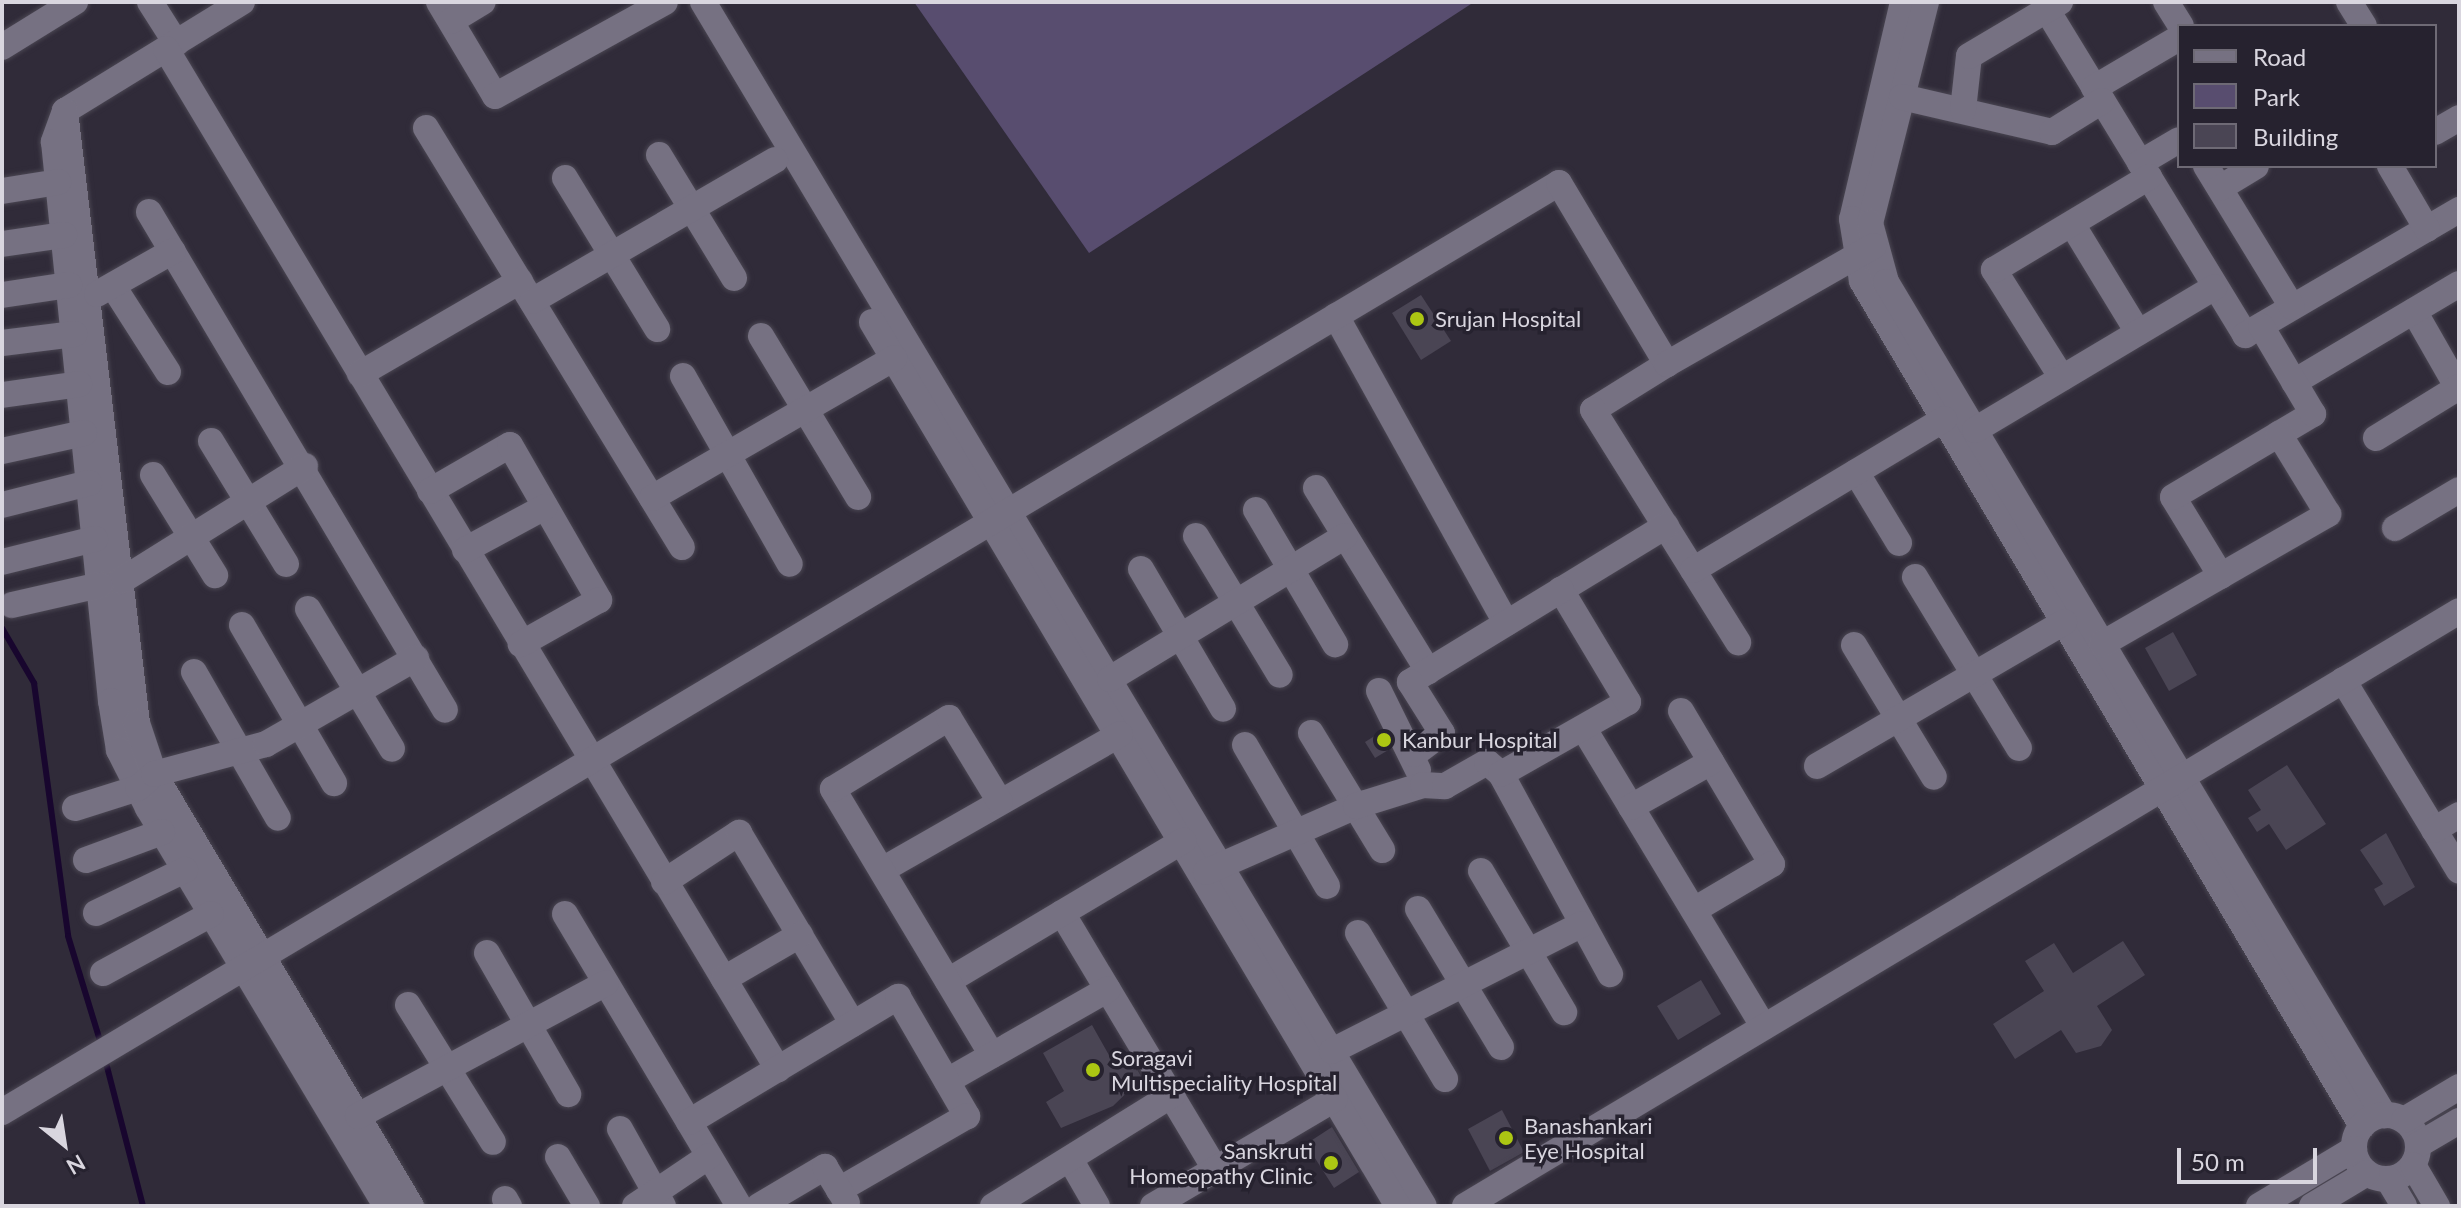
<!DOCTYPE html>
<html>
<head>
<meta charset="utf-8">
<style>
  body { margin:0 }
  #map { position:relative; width:2461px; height:1208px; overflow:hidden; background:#302b39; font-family:Lato,sans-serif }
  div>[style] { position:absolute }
  .green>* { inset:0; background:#584d6f }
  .stream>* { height:6px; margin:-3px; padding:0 3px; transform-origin:3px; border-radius:3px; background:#18062e }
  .building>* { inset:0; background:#4a4554 }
  .roads { filter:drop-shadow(0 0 2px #4a4652) drop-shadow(0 0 2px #4a4652) }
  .minor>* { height:26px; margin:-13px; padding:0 13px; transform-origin:13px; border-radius:13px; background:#767182 }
  .minor>.ring { margin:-13px; padding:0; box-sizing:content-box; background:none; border:26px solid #767182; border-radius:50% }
  .dots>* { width:22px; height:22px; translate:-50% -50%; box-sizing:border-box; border:4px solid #26222f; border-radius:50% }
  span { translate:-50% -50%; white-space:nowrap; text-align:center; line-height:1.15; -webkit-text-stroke:7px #26222f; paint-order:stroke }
  .poi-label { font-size:22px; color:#d9d6df }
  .left { translate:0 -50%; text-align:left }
  .right { translate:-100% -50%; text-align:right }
  .frame { position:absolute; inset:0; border:4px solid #d9d6df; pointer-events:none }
  .legend { position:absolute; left:2177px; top:24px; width:260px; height:144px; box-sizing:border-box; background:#26222f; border:2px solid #6e6a75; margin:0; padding:10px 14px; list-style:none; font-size:24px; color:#d9d6df }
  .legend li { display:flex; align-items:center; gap:16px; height:40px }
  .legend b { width:40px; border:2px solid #6e6a75 }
  .north { position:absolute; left:24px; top:1104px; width:80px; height:80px; -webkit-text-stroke:6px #26222f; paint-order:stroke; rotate:150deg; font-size:22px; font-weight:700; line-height:32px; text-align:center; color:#d9d6df }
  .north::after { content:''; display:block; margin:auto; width:28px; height:36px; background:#d9d6df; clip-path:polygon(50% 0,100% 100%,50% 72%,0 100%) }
  .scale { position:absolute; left:2177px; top:1148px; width:140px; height:36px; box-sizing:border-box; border:4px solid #d9d6df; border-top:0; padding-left:10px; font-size:24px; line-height:28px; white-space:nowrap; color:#d9d6df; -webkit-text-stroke:6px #26222f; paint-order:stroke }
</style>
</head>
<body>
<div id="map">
  <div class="green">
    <div style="clip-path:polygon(914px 2px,1474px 2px,1089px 253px)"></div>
  </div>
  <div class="stream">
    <div style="left:2px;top:628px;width:64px;rotate:59.8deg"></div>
    <div style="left:34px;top:683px;width:255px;rotate:82.3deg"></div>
    <div style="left:68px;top:936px;width:113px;rotate:73deg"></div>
    <div style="left:105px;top:1059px;width:152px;rotate:75.5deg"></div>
  </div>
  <div class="building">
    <div style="clip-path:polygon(1421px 295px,1451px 341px,1421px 360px,1392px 313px)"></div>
    <div style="clip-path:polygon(2173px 632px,2197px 675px,2169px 691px,2145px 648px)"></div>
    <div style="clip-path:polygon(1381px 732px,1390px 749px,1375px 758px,1365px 742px)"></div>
    <div style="clip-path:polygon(2287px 765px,2326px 824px,2286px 850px,2269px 824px,2257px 832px,2248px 818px,2261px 810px,2248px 790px)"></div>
    <div style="clip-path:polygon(2386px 833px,2415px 887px,2384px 906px,2374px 889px,2383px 884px,2360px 850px)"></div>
    <div style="clip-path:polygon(2123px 941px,2145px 975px,2097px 1006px,2112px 1030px,2101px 1046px,2076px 1053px,2061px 1030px,2015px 1059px,1993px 1024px,2044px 991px,2025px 961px,2054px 943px,2073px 973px)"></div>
    <div style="clip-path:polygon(1701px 980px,1721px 1014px,1678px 1040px,1657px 1006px)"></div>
    <div style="clip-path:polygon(1092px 1025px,1114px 1064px,1129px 1056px,1142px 1078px,1113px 1106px,1061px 1128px,1046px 1102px,1064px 1091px,1043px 1053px)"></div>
    <div style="clip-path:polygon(1502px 1110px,1524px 1152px,1490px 1171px,1468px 1129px)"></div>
    <div style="clip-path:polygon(1332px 1127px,1359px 1172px,1334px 1188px,1306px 1144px)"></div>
  </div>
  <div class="roads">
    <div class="minor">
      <div style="left:150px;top:2px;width:49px;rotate:57.6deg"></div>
      <div style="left:242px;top:2px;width:208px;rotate:148.4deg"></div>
      <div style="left:65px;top:111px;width:33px;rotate:110deg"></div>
      <div style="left:54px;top:142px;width:562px;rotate:84.18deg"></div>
      <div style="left:111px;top:701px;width:50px;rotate:80.7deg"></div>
      <div style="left:119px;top:750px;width:65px;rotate:63.4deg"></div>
      <div style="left:148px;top:808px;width:464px;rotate:59.1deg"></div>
      <div style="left:439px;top:2px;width:109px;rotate:59.2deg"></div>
      <div style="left:495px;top:96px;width:194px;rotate:-28.9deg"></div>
      <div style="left:703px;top:2px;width:1403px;rotate:59.09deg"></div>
      <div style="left:1903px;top:2px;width:223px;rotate:103.2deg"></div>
      <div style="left:1852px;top:219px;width:63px;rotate:80.8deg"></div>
      <div style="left:1862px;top:281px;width:982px;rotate:59.39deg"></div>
      <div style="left:1926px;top:2px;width:228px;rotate:104.2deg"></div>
      <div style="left:1870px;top:223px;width:61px;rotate:74.8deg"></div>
      <div style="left:1886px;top:282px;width:971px;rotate:59.13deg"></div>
      <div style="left:2166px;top:2px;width:28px;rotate:58deg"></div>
      <div style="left:2349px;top:2px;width:28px;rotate:58deg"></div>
      <div style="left:2047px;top:10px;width:381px;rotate:58.6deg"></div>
      <div style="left:2245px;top:335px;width:248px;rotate:-30.3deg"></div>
      <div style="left:451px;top:21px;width:37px;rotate:-31deg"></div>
      <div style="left:2px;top:47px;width:86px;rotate:-31.7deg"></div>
      <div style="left:166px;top:49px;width:1190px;rotate:59.04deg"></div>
      <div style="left:2094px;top:88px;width:99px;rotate:-30.5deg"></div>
      <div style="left:1902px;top:97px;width:154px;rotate:13.1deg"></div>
      <div style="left:2052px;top:132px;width:59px;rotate:-31.8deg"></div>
      <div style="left:1963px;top:110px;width:54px;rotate:-83.7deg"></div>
      <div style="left:1969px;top:56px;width:106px;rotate:-30.7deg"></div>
      <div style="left:65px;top:111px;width:616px;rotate:83.29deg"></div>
      <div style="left:137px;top:723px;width:54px;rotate:71.6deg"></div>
      <div style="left:154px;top:774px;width:503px;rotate:59.25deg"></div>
      <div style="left:426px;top:128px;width:491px;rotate:58.6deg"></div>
      <div style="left:2435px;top:132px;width:28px;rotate:-30deg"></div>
      <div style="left:659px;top:155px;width:144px;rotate:58.6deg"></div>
      <div style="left:2140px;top:163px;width:45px;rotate:-30.5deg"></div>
      <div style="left:2206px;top:166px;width:165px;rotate:58.6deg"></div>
      <div style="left:2390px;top:166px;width:73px;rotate:59.6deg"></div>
      <div style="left:565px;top:178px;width:177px;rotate:58.6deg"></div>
      <div style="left:2220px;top:188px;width:42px;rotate:-31.4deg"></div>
      <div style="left:2px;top:191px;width:57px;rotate:-9.1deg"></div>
      <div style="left:149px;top:212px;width:579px;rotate:59.27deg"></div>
      <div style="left:2072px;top:224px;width:127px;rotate:58.6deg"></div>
      <div style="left:2px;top:244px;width:63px;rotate:-8.3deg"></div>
      <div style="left:113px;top:286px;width:102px;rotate:57.4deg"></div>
      <div style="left:97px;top:294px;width:87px;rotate:-29.5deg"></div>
      <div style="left:2px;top:295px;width:68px;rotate:-8.5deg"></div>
      <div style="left:532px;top:301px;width:281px;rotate:-30.1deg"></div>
      <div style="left:2414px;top:311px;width:91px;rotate:60.3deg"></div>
      <div style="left:1336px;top:316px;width:351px;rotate:61deg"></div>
      <div style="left:872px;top:322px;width:1029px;rotate:59.25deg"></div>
      <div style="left:761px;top:336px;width:188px;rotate:58.9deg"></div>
      <div style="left:2px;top:343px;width:73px;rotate:-7.1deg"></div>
      <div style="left:1667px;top:364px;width:87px;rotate:148.1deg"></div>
      <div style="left:1593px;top:410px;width:274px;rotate:58deg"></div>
      <div style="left:360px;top:374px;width:185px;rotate:-30.2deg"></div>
      <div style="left:683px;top:376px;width:216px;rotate:60.4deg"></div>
      <div style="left:2062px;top:378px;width:128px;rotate:-122.2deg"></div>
      <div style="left:1994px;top:270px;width:181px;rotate:-31deg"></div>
      <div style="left:2294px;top:382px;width:192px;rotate:-30.7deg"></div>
      <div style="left:2px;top:395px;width:78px;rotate:-8.1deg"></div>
      <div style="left:1975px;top:430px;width:279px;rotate:-30.8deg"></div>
      <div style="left:2376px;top:438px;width:97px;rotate:-31.6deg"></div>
      <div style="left:211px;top:441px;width:144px;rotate:58.6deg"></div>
      <div style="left:2px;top:451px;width:84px;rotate:-12.4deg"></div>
      <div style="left:1856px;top:472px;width:83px;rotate:58.8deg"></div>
      <div style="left:153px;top:475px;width:118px;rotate:58.2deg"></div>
      <div style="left:1316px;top:488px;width:215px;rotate:58.5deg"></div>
      <div style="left:430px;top:491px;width:92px;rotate:-29.9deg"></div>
      <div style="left:510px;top:445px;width:179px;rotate:60.1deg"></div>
      <div style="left:599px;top:600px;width:90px;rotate:150.6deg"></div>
      <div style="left:652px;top:498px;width:280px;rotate:-30deg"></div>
      <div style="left:2px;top:505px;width:90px;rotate:-14.2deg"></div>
      <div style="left:1256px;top:510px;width:156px;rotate:59.5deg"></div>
      <div style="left:2395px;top:528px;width:74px;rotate:-30.7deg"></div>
      <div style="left:1196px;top:536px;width:162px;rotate:58.9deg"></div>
      <div style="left:465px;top:550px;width:91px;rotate:-28.3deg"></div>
      <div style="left:2px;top:562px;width:96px;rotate:-13.9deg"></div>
      <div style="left:1141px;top:569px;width:162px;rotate:59.6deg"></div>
      <div style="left:1693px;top:570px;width:293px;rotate:-31deg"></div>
      <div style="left:2221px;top:576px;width:92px;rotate:-121.3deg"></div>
      <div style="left:2173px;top:497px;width:163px;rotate:-30.7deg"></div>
      <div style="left:2313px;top:414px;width:102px;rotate:-120.6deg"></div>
      <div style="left:1915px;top:577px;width:200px;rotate:58.7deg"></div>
      <div style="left:121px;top:581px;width:217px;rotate:-32deg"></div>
      <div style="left:1561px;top:590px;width:123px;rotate:-31.4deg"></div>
      <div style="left:12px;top:605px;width:90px;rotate:-12.8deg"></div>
      <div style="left:308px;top:609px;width:163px;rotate:59deg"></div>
      <div style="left:242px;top:625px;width:183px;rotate:59.8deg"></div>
      <div style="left:2102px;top:644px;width:261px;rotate:-29.9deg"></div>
      <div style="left:2328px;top:514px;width:94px;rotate:-121.5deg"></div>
      <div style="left:1854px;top:645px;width:154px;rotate:58.8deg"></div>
      <div style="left:194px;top:672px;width:168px;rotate:60.1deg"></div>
      <div style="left:1110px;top:679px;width:275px;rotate:-31.3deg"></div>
      <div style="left:2343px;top:680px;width:223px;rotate:58.7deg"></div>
      <div style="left:1379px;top:691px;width:88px;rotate:63.7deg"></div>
      <div style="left:1681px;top:711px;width:178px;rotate:59.3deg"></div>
      <div style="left:1772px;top:864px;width:91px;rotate:149.5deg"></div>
      <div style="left:1584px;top:729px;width:348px;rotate:58.9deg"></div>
      <div style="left:1311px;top:733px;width:137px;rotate:58.7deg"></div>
      <div style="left:1245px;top:745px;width:163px;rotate:59.8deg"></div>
      <div style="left:1817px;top:766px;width:286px;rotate:-30.2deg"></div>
      <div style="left:1501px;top:774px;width:228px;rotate:61.4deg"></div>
      <div style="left:1631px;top:807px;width:92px;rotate:-29.4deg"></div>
      <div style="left:75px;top:808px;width:66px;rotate:-17.6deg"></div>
      <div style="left:138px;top:788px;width:21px;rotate:-41deg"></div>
      <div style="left:154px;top:774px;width:116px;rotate:-15deg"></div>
      <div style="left:266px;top:744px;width:173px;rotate:-29.8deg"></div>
      <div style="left:2434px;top:830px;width:29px;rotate:-31deg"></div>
      <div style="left:86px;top:860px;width:81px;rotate:-20.2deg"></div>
      <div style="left:882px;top:870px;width:274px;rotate:-29.7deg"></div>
      <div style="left:1481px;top:871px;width:164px;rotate:59.5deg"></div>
      <div style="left:1206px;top:872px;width:164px;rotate:-23.7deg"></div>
      <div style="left:1356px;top:806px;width:70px;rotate:-17.4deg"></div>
      <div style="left:1423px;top:785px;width:22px;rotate:3deg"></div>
      <div style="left:1445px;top:786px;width:48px;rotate:-29.7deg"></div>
      <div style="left:1487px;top:762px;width:18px;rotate:41deg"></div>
      <div style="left:1501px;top:774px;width:146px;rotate:-29.6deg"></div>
      <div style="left:1628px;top:702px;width:131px;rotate:-120.9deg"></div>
      <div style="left:1561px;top:590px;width:177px;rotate:148.6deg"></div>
      <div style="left:1410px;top:682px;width:60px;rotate:57.9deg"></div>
      <div style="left:1442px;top:733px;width:35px;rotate:143deg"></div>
      <div style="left:664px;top:882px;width:90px;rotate:-33.2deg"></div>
      <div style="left:739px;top:833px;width:222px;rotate:59.2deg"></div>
      <div style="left:1418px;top:909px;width:161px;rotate:59deg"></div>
      <div style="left:96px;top:913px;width:99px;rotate:-25.8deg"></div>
      <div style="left:1062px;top:913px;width:298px;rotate:59.1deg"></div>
      <div style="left:565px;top:914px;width:340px;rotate:59.2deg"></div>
      <div style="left:1358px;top:933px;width:170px;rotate:59.2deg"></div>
      <div style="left:487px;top:953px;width:163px;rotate:60.1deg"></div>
      <div style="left:103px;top:973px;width:123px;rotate:-28.6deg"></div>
      <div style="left:724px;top:979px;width:88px;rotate:-30.1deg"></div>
      <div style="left:948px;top:981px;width:274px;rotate:-30.8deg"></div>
      <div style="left:408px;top:1005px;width:161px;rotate:58.2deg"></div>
      <div style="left:1332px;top:1051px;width:280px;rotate:-26.9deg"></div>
      <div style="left:992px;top:1055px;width:310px;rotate:-120.9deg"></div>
      <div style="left:833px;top:789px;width:136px;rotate:-31.5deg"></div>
      <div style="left:949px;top:718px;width:98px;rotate:58.7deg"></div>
      <div style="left:947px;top:1081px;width:185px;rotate:-29.7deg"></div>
      <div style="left:2px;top:1112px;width:1813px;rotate:-30.82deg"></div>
      <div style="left:1559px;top:183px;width:211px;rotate:59.2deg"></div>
      <div style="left:1667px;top:364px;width:238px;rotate:-29.7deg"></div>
      <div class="ring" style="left:2354px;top:1115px;width:38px;height:38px"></div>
      <div style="left:358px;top:1116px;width:281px;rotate:-28.2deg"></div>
      <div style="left:2404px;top:1120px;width:64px;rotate:-31deg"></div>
      <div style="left:689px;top:1122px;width:244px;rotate:-30.9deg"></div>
      <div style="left:898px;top:997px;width:138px;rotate:59.9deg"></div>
      <div style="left:967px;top:1116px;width:148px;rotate:150deg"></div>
      <div style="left:620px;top:1129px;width:88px;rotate:60.8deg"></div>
      <div style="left:2418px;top:1145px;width:48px;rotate:-30.3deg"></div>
      <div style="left:558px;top:1157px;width:57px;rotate:59.4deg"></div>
      <div style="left:1070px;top:1159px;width:54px;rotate:60.1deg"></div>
      <div style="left:2413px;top:1165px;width:48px;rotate:59.7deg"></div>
      <div style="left:2388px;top:1179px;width:31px;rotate:59deg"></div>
      <div style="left:505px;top:1199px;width:8px;rotate:60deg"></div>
      <div style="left:635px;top:1206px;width:89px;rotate:-34deg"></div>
      <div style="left:759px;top:1206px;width:77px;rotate:-30.6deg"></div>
      <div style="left:825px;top:1167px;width:42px;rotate:58.6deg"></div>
      <div style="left:993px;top:1206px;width:211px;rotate:-31.8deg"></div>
      <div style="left:1153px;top:1206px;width:211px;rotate:-30.5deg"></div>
      <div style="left:1465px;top:1206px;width:1158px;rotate:-30.9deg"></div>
      <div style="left:2259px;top:1206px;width:111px;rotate:-31deg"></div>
      <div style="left:2312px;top:1206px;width:64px;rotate:-31deg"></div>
    </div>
  </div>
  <div class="dots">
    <div style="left:1417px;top:319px;background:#acc613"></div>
    <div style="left:1384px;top:740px;background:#acc613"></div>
    <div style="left:1093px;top:1070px;background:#acc613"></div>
    <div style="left:1506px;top:1138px;background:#acc613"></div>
    <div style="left:1331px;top:1163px;background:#acc613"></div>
  </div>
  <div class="poi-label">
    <span class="left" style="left:1435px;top:319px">Srujan Hospital</span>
    <span class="left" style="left:1402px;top:740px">Kanbur Hospital</span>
    <span class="left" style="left:1111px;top:1070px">Soragavi<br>Multispeciality Hospital</span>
    <span class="left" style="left:1524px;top:1138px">Banashankari<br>Eye Hospital</span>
    <span class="right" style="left:1313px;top:1163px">Sanskruti<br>Homeopathy Clinic</span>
  </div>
  <div class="frame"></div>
  <ul class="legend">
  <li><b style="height:10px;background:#767182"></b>Road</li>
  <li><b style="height:22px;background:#584d6f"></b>Park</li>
  <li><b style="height:22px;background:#4a4554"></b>Building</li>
  </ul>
  <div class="north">N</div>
  <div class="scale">50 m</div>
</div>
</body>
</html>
